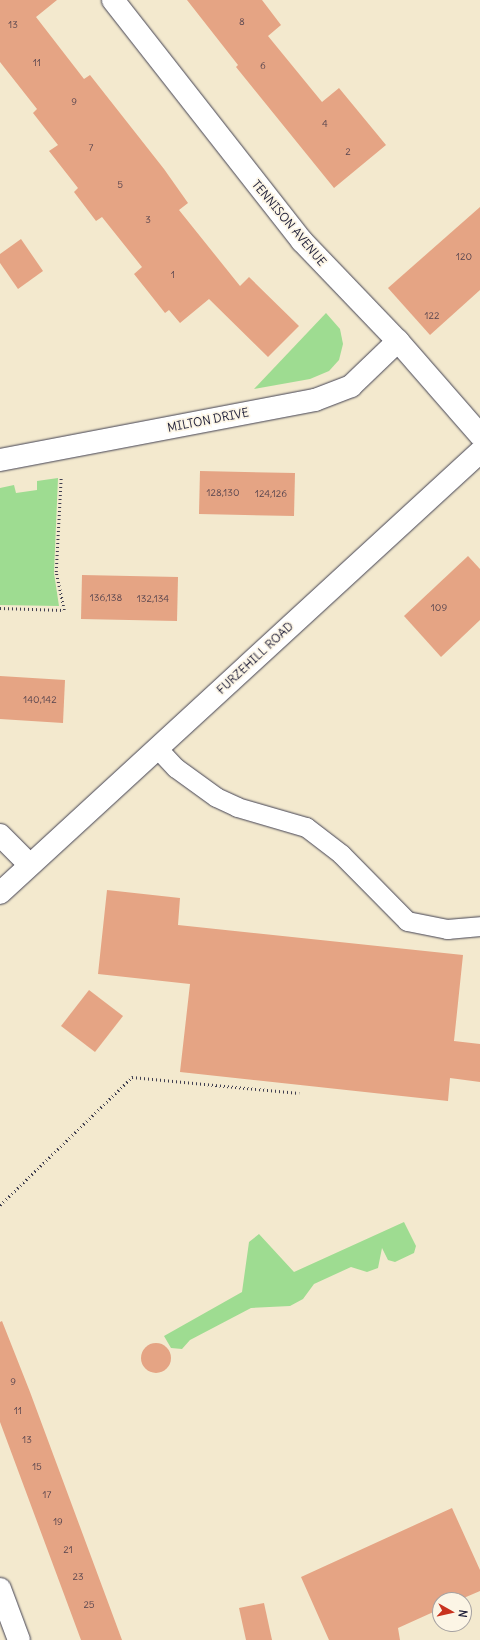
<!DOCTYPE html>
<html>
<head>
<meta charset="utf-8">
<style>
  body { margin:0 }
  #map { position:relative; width:480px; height:1640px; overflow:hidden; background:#f3e9ce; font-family:Delius,sans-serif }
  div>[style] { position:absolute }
  .green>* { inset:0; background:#9edc91 }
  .building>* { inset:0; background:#e5a484 }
  .round { border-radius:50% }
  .path>* { height:2.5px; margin-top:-1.25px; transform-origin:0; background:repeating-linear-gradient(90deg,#414051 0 1px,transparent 0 4px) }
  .roads { filter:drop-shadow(0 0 1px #414051) drop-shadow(0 0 1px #414051) }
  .lane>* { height:19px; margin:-9.5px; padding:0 9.5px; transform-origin:9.5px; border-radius:9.5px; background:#fff }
  .street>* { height:22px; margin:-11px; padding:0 11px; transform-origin:11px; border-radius:11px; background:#fff }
  .secondary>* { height:22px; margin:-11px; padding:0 11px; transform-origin:11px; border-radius:11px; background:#fff }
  span { translate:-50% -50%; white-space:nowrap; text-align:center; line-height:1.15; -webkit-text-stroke:3.5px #fcf5e5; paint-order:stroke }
  .number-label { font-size:10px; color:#53424d }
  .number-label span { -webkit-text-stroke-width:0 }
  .street-label { font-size:12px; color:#22223b }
  .north { position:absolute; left:432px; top:1592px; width:40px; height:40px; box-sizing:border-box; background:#fcf5e5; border:1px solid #a5a1a1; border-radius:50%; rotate:98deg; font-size:11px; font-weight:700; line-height:16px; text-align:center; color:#22223b }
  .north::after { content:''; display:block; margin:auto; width:14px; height:18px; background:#c8321e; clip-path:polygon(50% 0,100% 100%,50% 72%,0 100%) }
</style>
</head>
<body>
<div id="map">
  <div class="green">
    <div style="clip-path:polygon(326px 313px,340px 329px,343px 344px,339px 360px,329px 371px,310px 379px,254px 389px)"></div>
    <div style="clip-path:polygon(58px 478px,54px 573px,59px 606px,0 605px,0 488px,14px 485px,16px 493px,37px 490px,37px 481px)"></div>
    <div style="clip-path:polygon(404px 1222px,416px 1246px,414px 1253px,395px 1262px,388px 1260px,382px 1248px,378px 1268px,367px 1272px,351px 1267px,314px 1284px,303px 1299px,290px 1306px,251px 1308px,190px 1340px,182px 1349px,171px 1348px,164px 1336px,242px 1292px,249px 1242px,259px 1234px,294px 1272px)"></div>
  </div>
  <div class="building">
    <div style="clip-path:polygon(0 0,57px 0,36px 17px,84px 79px,90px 75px,164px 169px,188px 203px,179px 210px,240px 286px,249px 277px,299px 326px,268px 357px,209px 299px,180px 323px,169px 310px,165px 313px,134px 274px,142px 267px,102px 217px,96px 221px,74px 192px,78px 188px,49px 151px,58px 145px,33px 113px,37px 109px,0 62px)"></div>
    <div style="clip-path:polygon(187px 0,262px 0,281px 25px,268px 36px,322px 102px,339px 88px,386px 145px,334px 188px,236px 67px,238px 65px)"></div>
    <div style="clip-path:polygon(480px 207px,480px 290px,430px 335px,388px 288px)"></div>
    <div style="clip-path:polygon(21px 239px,43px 271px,18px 289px,0 263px,0 254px)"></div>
    <div style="clip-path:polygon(200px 471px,295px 473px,294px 516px,199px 514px)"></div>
    <div style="clip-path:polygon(468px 556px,480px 569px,480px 620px,441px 657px,404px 616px)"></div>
    <div style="clip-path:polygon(82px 575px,178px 577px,177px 621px,81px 619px)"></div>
    <div style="clip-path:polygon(0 676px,65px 680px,63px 723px,0 719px)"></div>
    <div style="clip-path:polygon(107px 890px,180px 898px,178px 925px,463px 955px,454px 1041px,480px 1044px,480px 1082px,450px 1078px,448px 1101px,180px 1072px,190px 984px,98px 974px)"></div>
    <div style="clip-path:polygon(89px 990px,123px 1016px,95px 1052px,61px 1026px)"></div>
    <div style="clip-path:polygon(2px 1321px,30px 1392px,122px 1640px,81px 1640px,55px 1570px,0 1422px,0 1322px)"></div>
    <div class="round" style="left:141px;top:1343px;width:30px;height:30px"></div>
    <div style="clip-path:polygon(452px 1508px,480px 1570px,480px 1591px,459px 1600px,440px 1600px,440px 1609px,398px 1628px,400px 1640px,329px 1640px,301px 1577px)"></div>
    <div style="clip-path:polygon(264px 1603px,272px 1640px,246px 1640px,239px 1608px)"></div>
  </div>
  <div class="path">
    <div style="left:0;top:608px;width:64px;rotate:1.8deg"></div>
    <div style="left:64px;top:610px;width:39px;rotate:-102deg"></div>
    <div style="left:56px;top:572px;width:95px;rotate:-87deg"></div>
    <div style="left:0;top:1205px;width:184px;rotate:-44.1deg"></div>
    <div style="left:132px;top:1077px;width:168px;rotate:5.5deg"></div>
  </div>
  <div class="roads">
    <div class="lane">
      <div style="left:158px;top:749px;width:26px;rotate:47deg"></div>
      <div style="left:176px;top:768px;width:49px;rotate:35.9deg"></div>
      <div style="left:216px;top:797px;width:23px;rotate:25deg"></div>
      <div style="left:237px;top:807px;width:72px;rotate:16.2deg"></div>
      <div style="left:306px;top:827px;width:44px;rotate:37.6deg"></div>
      <div style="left:341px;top:854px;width:94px;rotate:45.4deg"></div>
      <div style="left:407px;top:921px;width:41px;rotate:11.3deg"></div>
      <div style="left:447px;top:929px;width:33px;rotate:-5deg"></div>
    </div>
    <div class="street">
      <div style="left:113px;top:0;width:306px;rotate:51.9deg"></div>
      <div style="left:302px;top:241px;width:139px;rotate:46.2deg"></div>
      <div style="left:398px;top:341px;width:125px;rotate:48.9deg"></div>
      <div style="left:0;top:460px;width:321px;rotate:-10.8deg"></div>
      <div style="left:315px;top:400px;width:39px;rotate:-21deg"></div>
      <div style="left:351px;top:386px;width:65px;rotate:-43.8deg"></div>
      <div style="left:0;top:835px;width:42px;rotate:45deg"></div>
      <div style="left:0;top:1589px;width:54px;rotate:69.6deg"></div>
    </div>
    <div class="secondary">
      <div style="left:0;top:893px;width:652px;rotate:-42.58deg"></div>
    </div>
  </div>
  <div class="number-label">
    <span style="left:242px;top:22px">8</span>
    <span style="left:13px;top:25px">13</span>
    <span style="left:37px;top:63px">11</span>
    <span style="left:263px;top:66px">6</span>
    <span style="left:74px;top:102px">9</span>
    <span style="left:325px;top:124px">4</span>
    <span style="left:91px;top:148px">7</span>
    <span style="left:348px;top:152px">2</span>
    <span style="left:120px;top:185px">5</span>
    <span style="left:148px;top:220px">3</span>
    <span style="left:464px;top:257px">120</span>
    <span style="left:173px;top:275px">1</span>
    <span style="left:432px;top:316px">122</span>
    <span style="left:223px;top:493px">128,130</span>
    <span style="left:271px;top:494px">124,126</span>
    <span style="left:106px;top:598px">136,138</span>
    <span style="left:153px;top:599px">132,134</span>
    <span style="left:439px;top:608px">109</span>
    <span style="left:40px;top:700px">140,142</span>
    <span style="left:13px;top:1382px">9</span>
    <span style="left:18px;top:1411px">11</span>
    <span style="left:27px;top:1440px">13</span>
    <span style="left:37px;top:1467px">15</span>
    <span style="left:47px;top:1495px">17</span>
    <span style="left:58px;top:1522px">19</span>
    <span style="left:68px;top:1550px">21</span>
    <span style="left:78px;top:1577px">23</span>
    <span style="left:89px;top:1605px">25</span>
  </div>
  <div class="street-label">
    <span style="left:289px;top:223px;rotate:50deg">TENNISON AVENUE</span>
    <span style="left:208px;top:420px;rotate:-11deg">MILTON DRIVE</span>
    <span style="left:255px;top:658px;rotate:-43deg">FURZEHILL ROAD</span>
  </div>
  <div class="north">N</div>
</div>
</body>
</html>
